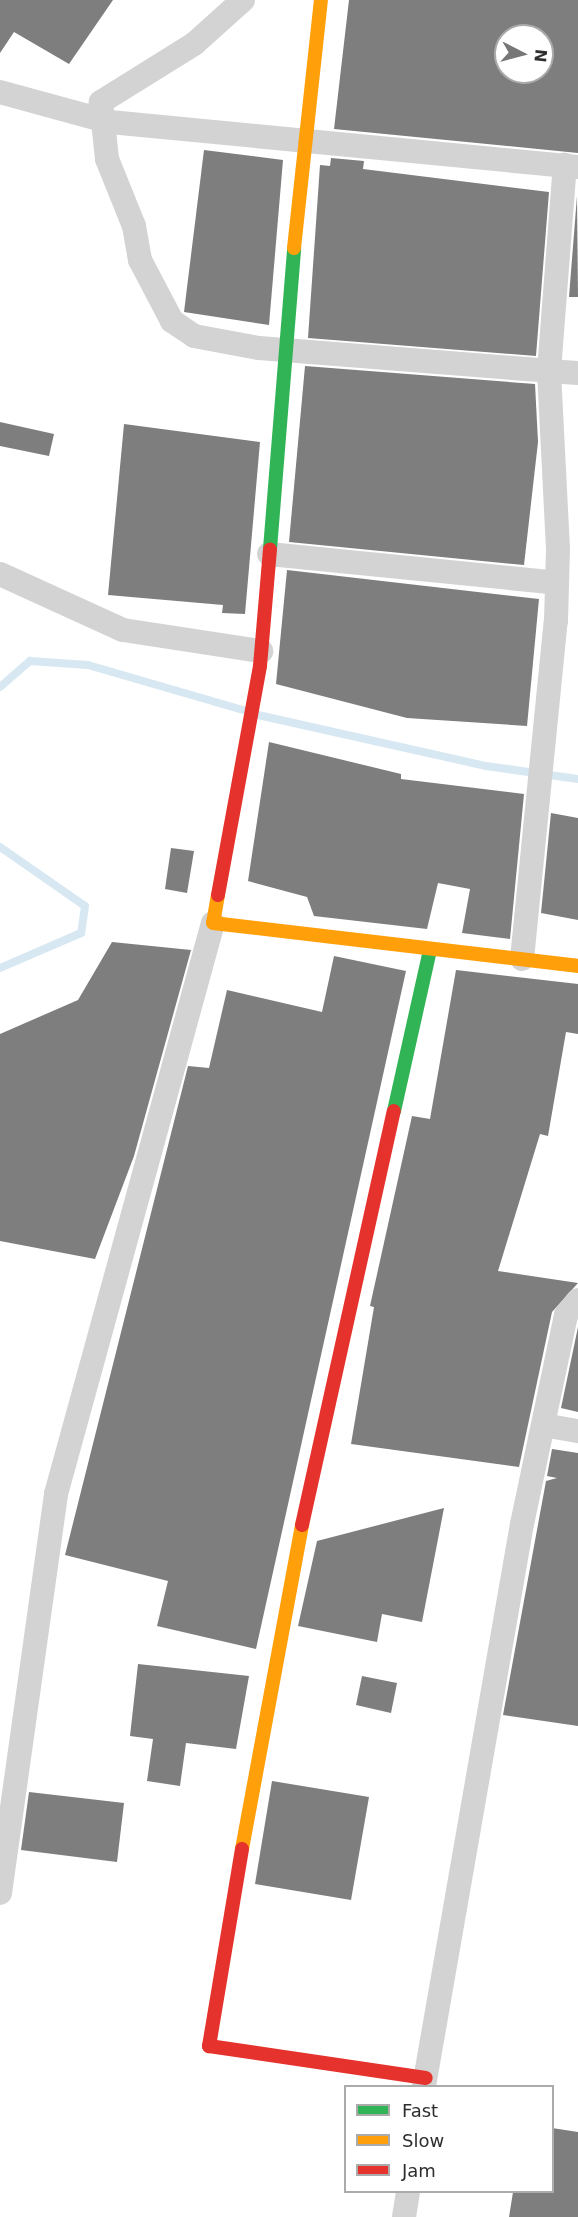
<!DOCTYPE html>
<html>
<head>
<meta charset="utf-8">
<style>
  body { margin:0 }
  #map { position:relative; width:578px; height:2217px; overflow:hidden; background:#fff; font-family:"DejaVu Sans",sans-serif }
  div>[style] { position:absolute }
  .stream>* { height:8px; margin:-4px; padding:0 4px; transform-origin:4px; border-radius:4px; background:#d7e8f2 }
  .building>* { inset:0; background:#7e7e7e }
  .street>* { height:24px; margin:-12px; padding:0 12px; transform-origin:12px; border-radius:12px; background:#d3d3d3 }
  .fast>* { height:14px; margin:-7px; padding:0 7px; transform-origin:7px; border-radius:7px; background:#30b455 }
  .slow>* { height:14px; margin:-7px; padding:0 7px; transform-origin:7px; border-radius:7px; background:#ff9f0a }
  .jam>* { height:14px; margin:-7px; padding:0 7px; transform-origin:7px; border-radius:7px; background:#e5322d }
  span { translate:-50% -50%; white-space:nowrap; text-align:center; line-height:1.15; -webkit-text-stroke:6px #fff; paint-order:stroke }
  .legend { position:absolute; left:344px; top:2085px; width:210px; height:108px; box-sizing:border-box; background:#fff; border:2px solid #ababab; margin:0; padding:8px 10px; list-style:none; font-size:18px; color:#2e2e2e }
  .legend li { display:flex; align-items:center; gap:12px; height:30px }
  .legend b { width:30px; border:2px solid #ababab }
  .north { position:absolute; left:494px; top:24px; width:60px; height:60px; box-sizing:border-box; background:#fff; border:2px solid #ababab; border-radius:50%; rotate:96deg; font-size:16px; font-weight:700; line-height:24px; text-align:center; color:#2e2e2e }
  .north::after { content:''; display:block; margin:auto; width:21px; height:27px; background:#777; clip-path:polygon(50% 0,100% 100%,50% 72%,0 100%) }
</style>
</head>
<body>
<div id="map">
  <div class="stream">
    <div style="left:0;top:687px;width:40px;rotate:-41deg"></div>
    <div style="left:30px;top:661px;width:58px;rotate:3.9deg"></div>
    <div style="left:88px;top:665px;width:165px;rotate:16.2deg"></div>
    <div style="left:258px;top:715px;width:234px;rotate:12.6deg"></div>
    <div style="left:486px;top:766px;width:93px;rotate:8deg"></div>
    <div style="left:0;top:847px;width:103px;rotate:34.8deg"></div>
    <div style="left:85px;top:906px;width:27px;rotate:98deg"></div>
    <div style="left:81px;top:933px;width:88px;rotate:156.6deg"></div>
  </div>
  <div class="building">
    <div style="clip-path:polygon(0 0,113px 0,69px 64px,14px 32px,0 53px)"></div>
    <div style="clip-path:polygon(evenodd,349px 0,578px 0,578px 153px,334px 129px,349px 0,506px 36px,542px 36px,542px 72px,506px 72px,506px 36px)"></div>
    <div style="clip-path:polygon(204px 150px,283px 160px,269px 325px,184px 312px)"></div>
    <div style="clip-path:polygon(331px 158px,364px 161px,363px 169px,549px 192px,536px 356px,308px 338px,320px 165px,330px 166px)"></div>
    <div style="clip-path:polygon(577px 196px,578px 297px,569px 297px)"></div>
    <div style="clip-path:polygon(305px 366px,535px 384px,538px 442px,524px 565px,289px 542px)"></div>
    <div style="clip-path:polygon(0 422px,54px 434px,49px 456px,0 446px)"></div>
    <div style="clip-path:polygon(124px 424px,260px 442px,245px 614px,222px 613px,223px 605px,108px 595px)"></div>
    <div style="clip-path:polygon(287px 570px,539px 599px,527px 726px,407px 718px,276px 684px)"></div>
    <div style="clip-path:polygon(269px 742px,401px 774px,401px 779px,524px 794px,510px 939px,462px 933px,470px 889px,438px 883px,427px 929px,314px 916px,307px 897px,248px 881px)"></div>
    <div style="clip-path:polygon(551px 813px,578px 818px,578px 920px,541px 913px)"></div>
    <div style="clip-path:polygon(171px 848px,194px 851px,187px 893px,165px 889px)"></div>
    <div style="clip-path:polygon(112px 942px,191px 950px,134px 1156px,95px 1259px,0 1241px,0 1034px,78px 1000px)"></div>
    <div style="clip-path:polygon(334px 956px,406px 971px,256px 1649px,157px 1626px,168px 1581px,65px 1555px,188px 1066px,209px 1068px,227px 990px,322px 1012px)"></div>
    <div style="clip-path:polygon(456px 970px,578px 984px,578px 1034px,566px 1032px,548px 1136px,540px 1134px,498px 1271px,578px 1283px,552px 1312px,519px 1467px,351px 1444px,374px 1307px,370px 1306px,412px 1116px,430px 1119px)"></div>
    <div style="clip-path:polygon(578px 1327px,578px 1412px,561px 1408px)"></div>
    <div style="clip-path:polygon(552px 1449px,578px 1453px,578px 1726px,503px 1715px,546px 1481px,557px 1478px,547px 1476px)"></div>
    <div style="clip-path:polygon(444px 1508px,422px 1622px,382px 1614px,377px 1642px,298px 1626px,317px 1541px)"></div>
    <div style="clip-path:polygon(138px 1664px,249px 1676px,236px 1749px,186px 1743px,180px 1786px,147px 1781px,153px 1739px,130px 1736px)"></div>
    <div style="clip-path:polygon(362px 1676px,397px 1683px,391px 1713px,356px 1705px)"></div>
    <div style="clip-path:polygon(272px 1781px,369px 1797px,351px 1900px,255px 1884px)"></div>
    <div style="clip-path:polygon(29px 1792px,124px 1803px,117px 1862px,21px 1850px)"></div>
    <div style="clip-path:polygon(552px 2128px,578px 2132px,578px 2217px,509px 2217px,513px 2192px,552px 2192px)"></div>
  </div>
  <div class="street">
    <div style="left:243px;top:0;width:66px;rotate:138.1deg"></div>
    <div style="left:194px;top:44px;width:110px;rotate:148.1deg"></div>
    <div style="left:101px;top:102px;width:57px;rotate:84deg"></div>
    <div style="left:107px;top:159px;width:72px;rotate:68.1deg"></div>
    <div style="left:134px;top:226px;width:35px;rotate:80deg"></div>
    <div style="left:140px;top:260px;width:69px;rotate:62.3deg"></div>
    <div style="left:172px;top:321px;width:27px;rotate:34deg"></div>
    <div style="left:194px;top:336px;width:66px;rotate:10.5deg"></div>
    <div style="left:259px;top:348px;width:291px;rotate:4.5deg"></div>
    <div style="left:549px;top:371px;width:207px;rotate:-85.6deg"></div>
    <div style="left:0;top:92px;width:114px;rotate:15.3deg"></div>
    <div style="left:110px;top:122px;width:470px;rotate:5.5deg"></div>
    <div style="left:269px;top:554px;width:289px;rotate:5.7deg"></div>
    <div style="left:0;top:574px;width:135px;rotate:24.5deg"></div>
    <div style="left:123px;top:630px;width:140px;rotate:8.7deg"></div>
    <div style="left:522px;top:959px;width:340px;rotate:-84.3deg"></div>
    <div style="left:556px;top:621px;width:72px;rotate:-88.4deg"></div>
    <div style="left:558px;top:549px;width:178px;rotate:-92.9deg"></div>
    <div style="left:549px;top:371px;width:29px;rotate:4deg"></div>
    <div style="left:543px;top:1425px;width:36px;rotate:10deg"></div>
    <div style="left:0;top:1893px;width:403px;rotate:-82deg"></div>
    <div style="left:56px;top:1494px;width:592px;rotate:-74.63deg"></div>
    <div style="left:424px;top:2086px;width:570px;rotate:-80.11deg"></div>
    <div style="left:522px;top:1524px;width:214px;rotate:-78.1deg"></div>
    <div style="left:566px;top:1315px;width:19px;rotate:-51deg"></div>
    <div style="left:404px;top:2217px;width:25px;rotate:-81deg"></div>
  </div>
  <div class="fast">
    <div style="left:270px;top:549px;width:302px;rotate:-85.4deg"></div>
    <div style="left:394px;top:1111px;width:165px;rotate:-77.4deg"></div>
  </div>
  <div class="slow">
    <div style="left:294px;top:248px;width:249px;rotate:-83.8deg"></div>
    <div style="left:218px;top:895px;width:28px;rotate:100deg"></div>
    <div style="left:213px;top:923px;width:368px;rotate:6.7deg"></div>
    <div style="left:242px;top:1849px;width:330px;rotate:-79.5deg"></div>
  </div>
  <div class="jam">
    <div style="left:218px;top:895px;width:233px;rotate:-79.6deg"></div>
    <div style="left:260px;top:666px;width:117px;rotate:-85.1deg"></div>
    <div style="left:302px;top:1525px;width:424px;rotate:-77.5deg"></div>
    <div style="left:242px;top:1849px;width:200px;rotate:99.5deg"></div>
    <div style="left:209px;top:2046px;width:219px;rotate:8.4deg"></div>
  </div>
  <ul class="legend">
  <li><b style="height:8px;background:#30b455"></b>Fast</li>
  <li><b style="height:8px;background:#ff9f0a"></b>Slow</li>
  <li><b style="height:8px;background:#e5322d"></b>Jam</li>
  </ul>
  <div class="north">N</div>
</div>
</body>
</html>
